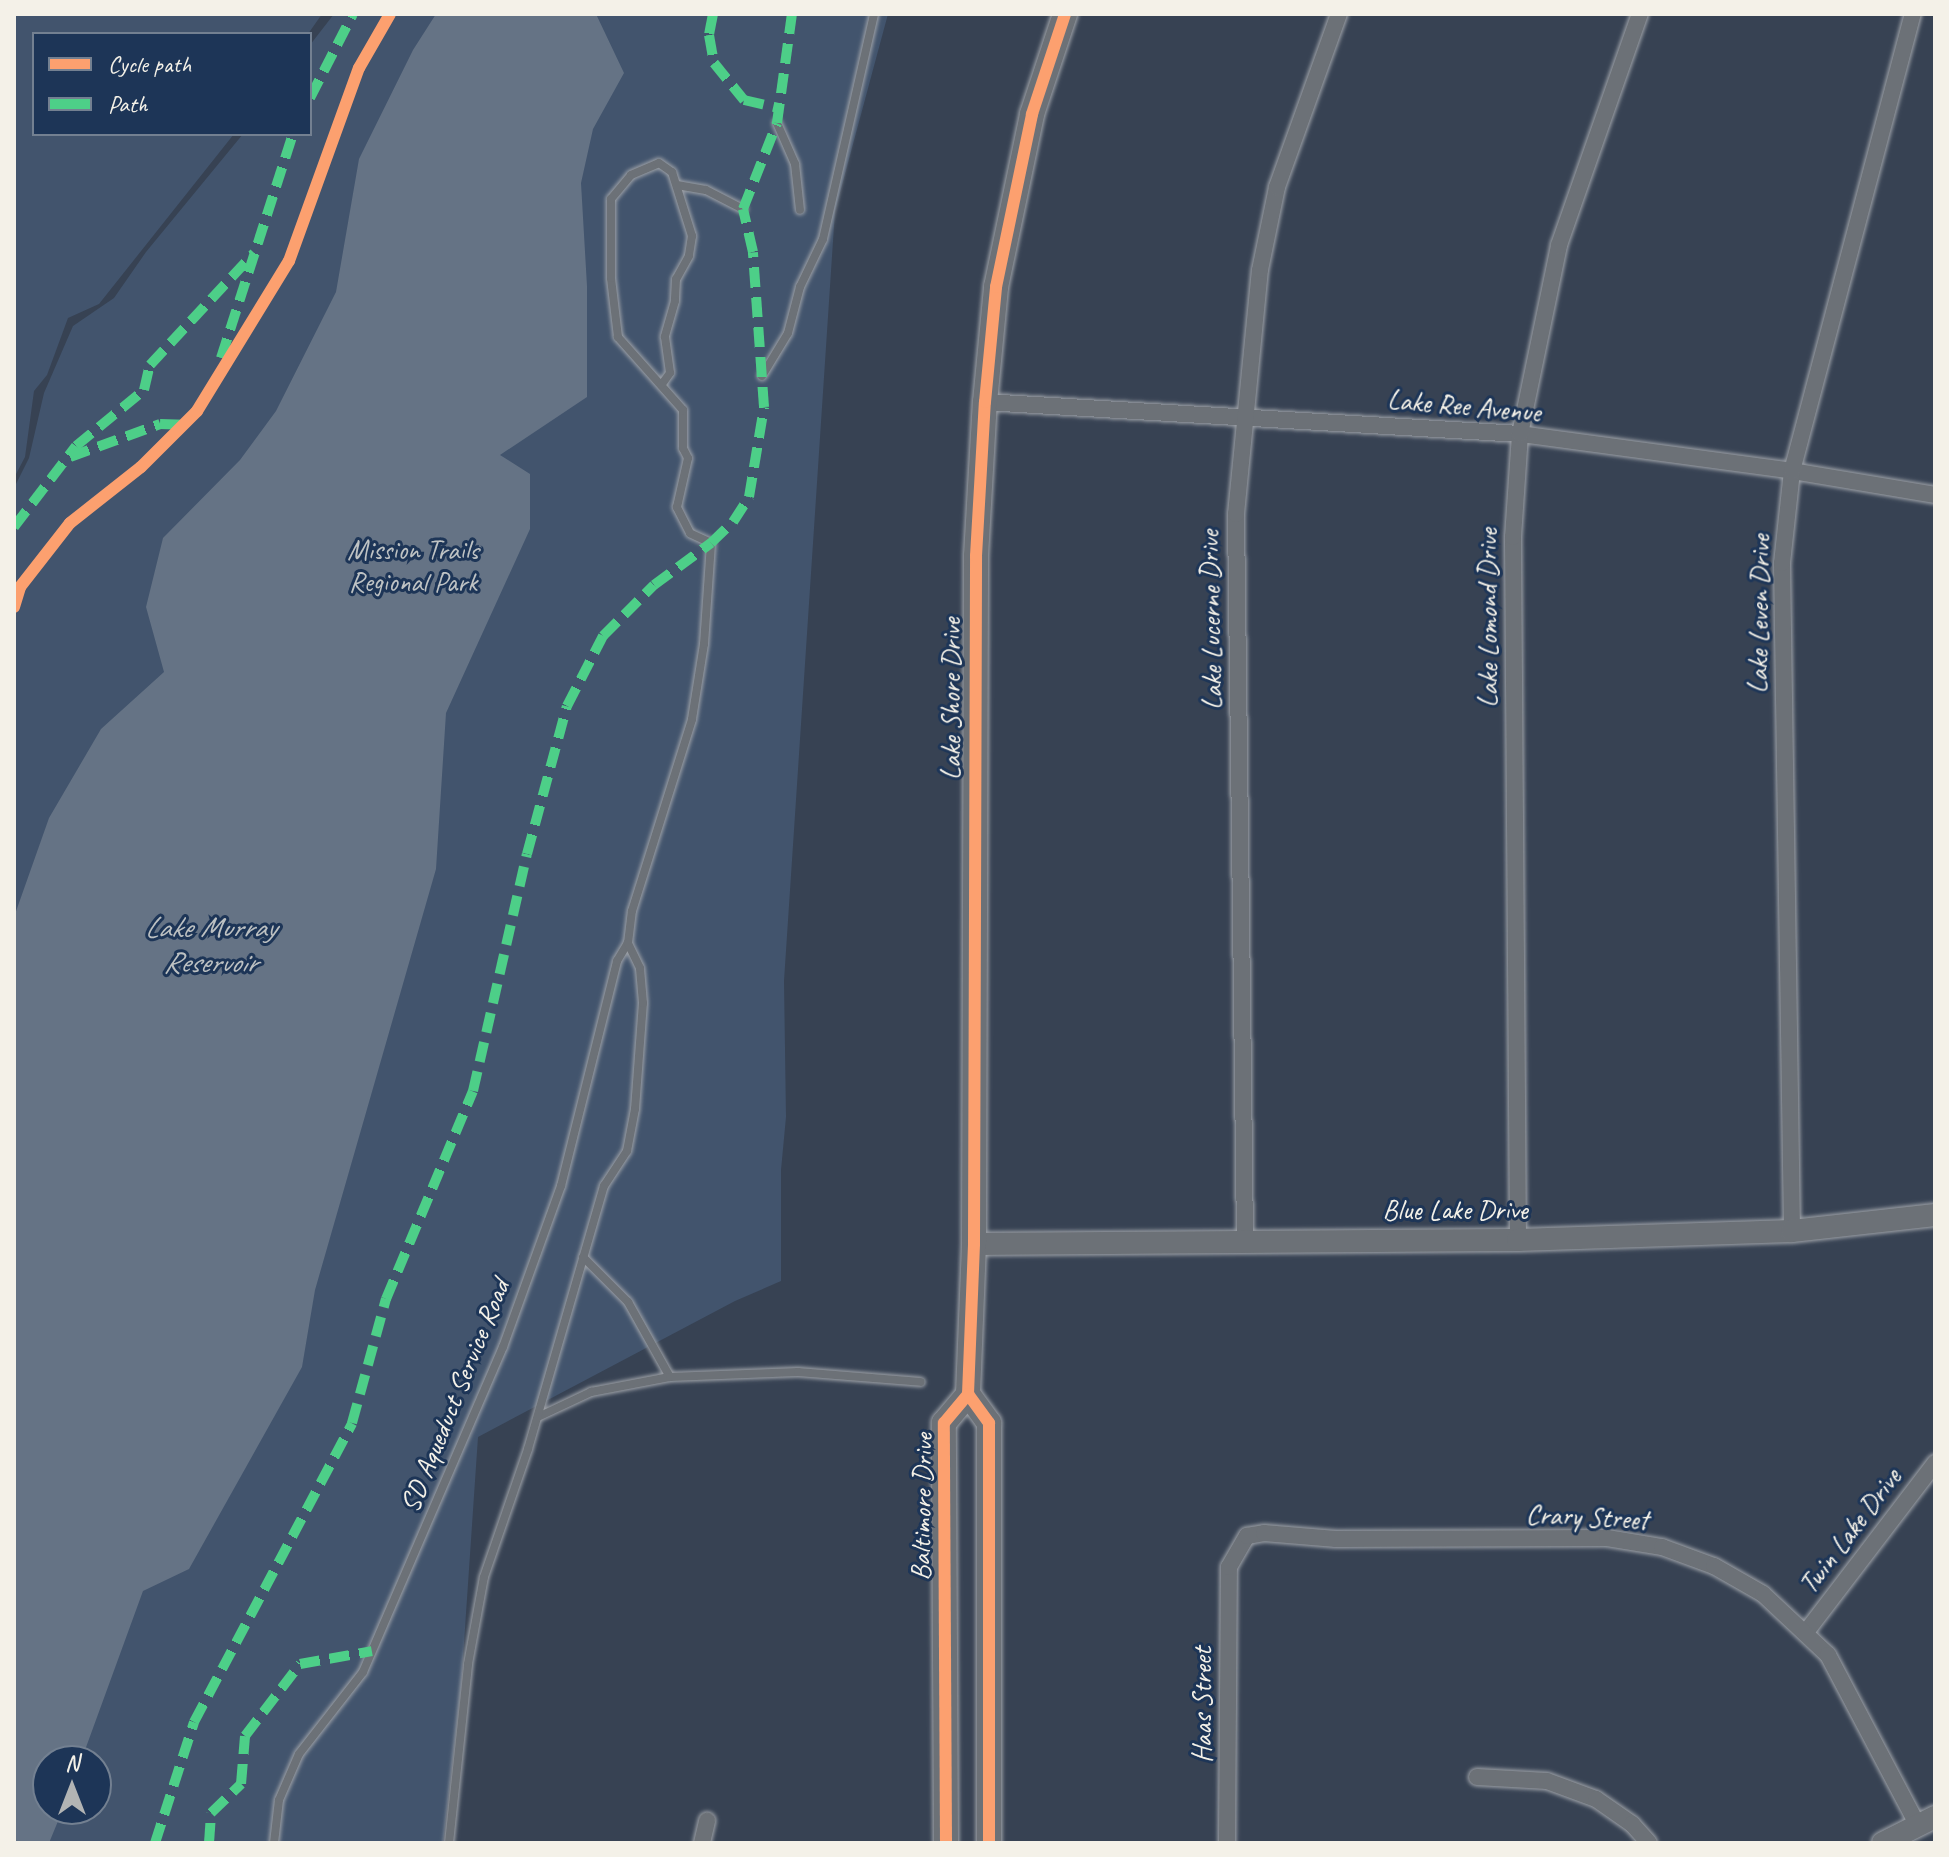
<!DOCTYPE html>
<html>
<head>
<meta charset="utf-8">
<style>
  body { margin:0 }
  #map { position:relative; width:1949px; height:1857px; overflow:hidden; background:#374253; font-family:Caveat,sans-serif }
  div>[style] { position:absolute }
  .green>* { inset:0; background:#42546d }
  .water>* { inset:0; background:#657385 }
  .roads { filter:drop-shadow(0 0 2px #9da1a7) drop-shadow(0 0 2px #9da1a7) }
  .service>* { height:8px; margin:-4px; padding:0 4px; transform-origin:4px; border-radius:4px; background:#6c7177 }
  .minor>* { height:16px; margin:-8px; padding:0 8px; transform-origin:8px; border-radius:8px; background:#6c7177 }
  .tertiary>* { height:22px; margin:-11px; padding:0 11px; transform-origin:11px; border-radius:11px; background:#6c7177 }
  .secondary>* { height:24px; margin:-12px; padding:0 12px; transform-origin:12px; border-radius:12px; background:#6c7177 }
  .quiet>* { height:10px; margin-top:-5px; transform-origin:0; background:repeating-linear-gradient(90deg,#4dcf88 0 20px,transparent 0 30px) }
  .cycleway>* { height:12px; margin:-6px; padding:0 6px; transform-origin:6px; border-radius:6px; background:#fca06f }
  span { translate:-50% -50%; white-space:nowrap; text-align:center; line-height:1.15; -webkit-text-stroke:6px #1d3557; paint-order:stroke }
  .street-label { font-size:28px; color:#f4f1e8 }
  .park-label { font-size:28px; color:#bfc3c4 }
  .water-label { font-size:30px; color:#bdc1c2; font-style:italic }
  .frame { position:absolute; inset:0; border:16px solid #f4f1e8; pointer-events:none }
  .legend { position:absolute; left:32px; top:32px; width:280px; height:104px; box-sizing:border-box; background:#1d3557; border:2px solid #738091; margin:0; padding:10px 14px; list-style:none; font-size:24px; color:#f4f1e8 }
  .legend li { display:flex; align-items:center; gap:16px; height:40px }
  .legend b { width:40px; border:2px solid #738091 }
  .north { position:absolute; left:32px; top:1745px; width:80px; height:80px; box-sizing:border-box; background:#1d3557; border:2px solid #738091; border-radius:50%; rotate:0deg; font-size:22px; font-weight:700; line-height:32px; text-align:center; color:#f4f1e8 }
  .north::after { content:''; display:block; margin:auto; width:28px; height:36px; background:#b2b4b4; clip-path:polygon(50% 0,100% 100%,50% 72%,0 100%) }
</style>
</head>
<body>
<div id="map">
  <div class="green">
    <div style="clip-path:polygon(14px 14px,322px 14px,308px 34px,34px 34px,34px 134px,234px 134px,99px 304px,68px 318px,47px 375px,34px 391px,25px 457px,14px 478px)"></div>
    <div style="clip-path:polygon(evenodd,334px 14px,888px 14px,835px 211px,784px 981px,786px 1117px,781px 1170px,781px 1281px,735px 1301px,478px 1437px,461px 1687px,443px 1843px,14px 1843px,14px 488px,29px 458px,44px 393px,73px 326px,114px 298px,146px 252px,243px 134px,310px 134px,310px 45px,334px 14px,48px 1761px,96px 1761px,96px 1809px,48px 1809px,48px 1761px)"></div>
  </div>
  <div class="water">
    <div style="clip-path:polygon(436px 14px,596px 14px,624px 73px,593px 129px,581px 183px,587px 286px,587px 397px,500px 455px,530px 474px,530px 529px,446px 713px,436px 869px,315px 1290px,302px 1367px,189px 1569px,143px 1591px,81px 1761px,48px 1761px,48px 1809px,63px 1809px,49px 1843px,14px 1843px,14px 917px,49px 818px,101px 729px,164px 672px,146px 607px,163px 538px,240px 460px,276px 411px,336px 292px,359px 159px,413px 50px)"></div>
  </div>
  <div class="roads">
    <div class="service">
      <div style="left:777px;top:123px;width:45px;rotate:66.3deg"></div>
      <div style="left:795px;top:164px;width:46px;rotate:83.8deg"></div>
      <div style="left:677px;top:185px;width:29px;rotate:10deg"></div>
      <div style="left:706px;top:190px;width:42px;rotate:27.2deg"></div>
      <div style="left:762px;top:376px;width:50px;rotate:-58.8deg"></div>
      <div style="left:788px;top:333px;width:48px;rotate:-75.4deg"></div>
      <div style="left:800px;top:287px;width:53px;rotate:-64.4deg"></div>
      <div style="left:823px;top:239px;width:231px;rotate:-77.2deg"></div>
      <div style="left:583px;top:1257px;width:64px;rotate:45deg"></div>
      <div style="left:628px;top:1302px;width:86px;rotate:60.8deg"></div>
      <div style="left:538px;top:1417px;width:59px;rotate:-25.3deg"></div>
      <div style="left:591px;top:1392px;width:80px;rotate:-10.8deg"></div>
      <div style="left:670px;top:1377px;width:128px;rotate:-2.2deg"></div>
      <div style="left:798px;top:1372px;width:123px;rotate:4.6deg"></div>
      <div style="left:274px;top:1843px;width:43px;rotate:-83.4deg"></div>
      <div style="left:279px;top:1800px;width:50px;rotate:-66.5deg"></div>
      <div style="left:299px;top:1754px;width:104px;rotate:-52deg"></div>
      <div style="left:363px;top:1672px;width:354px;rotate:-66.7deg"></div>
      <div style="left:503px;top:1347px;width:171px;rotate:-70.2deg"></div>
      <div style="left:561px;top:1186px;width:232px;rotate:-76deg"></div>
      <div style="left:617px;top:961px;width:21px;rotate:-59deg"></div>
      <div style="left:628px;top:943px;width:32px;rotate:-83deg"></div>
      <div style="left:632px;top:911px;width:201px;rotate:-72.6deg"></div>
      <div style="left:692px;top:719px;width:76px;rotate:-80.9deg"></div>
      <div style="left:704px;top:644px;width:101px;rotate:-86deg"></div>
      <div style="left:711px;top:543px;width:23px;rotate:-155deg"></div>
      <div style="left:690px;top:533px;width:29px;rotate:-117deg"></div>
      <div style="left:677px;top:507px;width:50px;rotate:-77.3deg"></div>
      <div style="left:688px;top:458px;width:11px;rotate:-117deg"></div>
      <div style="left:683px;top:448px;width:38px;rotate:-90deg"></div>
      <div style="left:683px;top:410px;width:98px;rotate:-131.7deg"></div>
      <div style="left:618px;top:337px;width:59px;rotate:-96.8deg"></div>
      <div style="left:611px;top:278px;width:79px;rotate:-90deg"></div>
      <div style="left:611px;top:199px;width:31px;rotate:-50deg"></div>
      <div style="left:631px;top:175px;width:30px;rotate:-23deg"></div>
      <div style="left:659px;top:163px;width:16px;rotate:35deg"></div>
      <div style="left:672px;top:172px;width:67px;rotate:72.6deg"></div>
      <div style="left:692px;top:236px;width:20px;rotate:99deg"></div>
      <div style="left:689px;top:256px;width:26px;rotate:119deg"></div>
      <div style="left:676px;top:279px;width:22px;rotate:93deg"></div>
      <div style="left:675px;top:301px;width:37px;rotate:106deg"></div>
      <div style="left:665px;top:337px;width:36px;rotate:82deg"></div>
      <div style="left:670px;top:373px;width:14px;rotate:126deg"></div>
      <div style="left:449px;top:1843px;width:180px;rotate:-83.9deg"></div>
      <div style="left:468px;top:1664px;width:88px;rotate:-79.6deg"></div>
      <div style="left:484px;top:1577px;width:135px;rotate:-71deg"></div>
      <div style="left:528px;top:1449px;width:274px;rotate:-73.9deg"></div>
      <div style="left:604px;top:1186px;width:42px;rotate:-56.7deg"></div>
      <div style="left:627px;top:1151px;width:43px;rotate:-79.2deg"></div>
      <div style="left:635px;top:1109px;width:106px;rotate:-85.7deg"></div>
      <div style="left:643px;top:1003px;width:35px;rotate:-95deg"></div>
      <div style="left:640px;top:968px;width:28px;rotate:-116deg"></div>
    </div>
    <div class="minor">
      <div style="left:985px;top:402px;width:536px;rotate:3.42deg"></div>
      <div style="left:1520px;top:434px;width:275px;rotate:7.7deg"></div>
      <div style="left:1792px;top:471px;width:145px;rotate:9.5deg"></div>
      <div style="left:1792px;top:1231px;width:668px;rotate:-90.86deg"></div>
      <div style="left:1782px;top:563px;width:93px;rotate:-83.8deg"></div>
      <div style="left:1792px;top:471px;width:473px;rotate:-75.2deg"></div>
      <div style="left:1245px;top:1240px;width:726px;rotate:-90.71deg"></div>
      <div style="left:1236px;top:514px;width:245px;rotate:-84.4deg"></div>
      <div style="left:1260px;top:270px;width:85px;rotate:-78.4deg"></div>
      <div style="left:1277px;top:187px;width:184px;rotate:-70.3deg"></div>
      <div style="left:1518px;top:1240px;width:703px;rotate:-90.41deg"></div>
      <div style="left:1513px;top:537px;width:103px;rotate:-86.1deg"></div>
      <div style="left:1520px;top:434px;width:193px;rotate:-78.3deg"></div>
      <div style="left:1559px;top:245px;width:245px;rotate:-70.7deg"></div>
      <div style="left:1806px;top:1632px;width:213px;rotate:-52.6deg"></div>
      <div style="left:1477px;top:1777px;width:70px;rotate:3.3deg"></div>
      <div style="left:1547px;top:1781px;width:52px;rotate:20.2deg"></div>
      <div style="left:1596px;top:1799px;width:44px;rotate:34.8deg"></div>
      <div style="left:1632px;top:1824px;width:25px;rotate:48deg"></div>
      <div style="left:702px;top:1843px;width:23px;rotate:-77deg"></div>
      <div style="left:1227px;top:1843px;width:276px;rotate:-89.6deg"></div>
      <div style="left:1229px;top:1567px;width:36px;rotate:-60deg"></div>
      <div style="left:1247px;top:1536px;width:17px;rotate:-10deg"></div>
      <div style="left:1264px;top:1533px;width:72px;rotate:4.8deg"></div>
      <div style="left:1336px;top:1539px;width:271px;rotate:-0.2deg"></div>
      <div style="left:1607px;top:1538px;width:56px;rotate:9.3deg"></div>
      <div style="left:1662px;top:1547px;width:55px;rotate:20.1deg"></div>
      <div style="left:1714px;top:1566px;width:56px;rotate:29.7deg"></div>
      <div style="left:1763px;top:1594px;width:89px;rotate:43.2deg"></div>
      <div style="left:1828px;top:1655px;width:193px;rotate:62.2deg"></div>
    </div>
    <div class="tertiary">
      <div style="left:974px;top:1244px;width:544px;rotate:-0.42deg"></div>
      <div style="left:1518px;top:1240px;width:274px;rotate:-1.9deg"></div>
      <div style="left:1792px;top:1231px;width:144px;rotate:-6.4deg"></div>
      <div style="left:1883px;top:1843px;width:58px;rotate:-26.6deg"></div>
    </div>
    <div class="secondary">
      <div style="left:968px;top:1394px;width:150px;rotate:-87.7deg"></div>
      <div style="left:974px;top:1244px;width:688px;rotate:-89.83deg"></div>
      <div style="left:976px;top:556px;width:154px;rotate:-86.7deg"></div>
      <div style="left:985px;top:402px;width:116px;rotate:-84.5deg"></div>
      <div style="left:996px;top:287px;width:177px;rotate:-78.2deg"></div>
      <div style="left:1032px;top:114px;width:105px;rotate:-71.7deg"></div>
      <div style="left:968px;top:1394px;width:36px;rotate:54deg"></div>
      <div style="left:989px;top:1423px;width:420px;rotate:90deg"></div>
      <div style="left:946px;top:1843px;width:420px;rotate:-90.3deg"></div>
      <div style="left:944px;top:1423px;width:38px;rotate:-50deg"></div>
    </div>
  </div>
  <div class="quiet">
    <div style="left:713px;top:14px;width:21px;rotate:101deg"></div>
    <div style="left:709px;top:35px;width:28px;rotate:80deg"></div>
    <div style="left:714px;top:63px;width:48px;rotate:51deg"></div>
    <div style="left:744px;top:100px;width:36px;rotate:13deg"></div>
    <div style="left:310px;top:98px;width:94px;rotate:-62.9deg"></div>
    <div style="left:221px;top:358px;width:235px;rotate:-72.2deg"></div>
    <div style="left:70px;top:457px;width:96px;rotate:-20.1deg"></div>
    <div style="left:160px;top:424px;width:24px;rotate:2deg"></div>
    <div style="left:14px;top:527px;width:102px;rotate:-52.6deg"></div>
    <div style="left:76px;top:446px;width:88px;rotate:-39.5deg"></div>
    <div style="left:144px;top:390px;width:26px;rotate:-77deg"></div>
    <div style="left:150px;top:365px;width:153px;rotate:-47.1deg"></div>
    <div style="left:155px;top:1843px;width:127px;rotate:-72.1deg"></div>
    <div style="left:194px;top:1722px;width:338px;rotate:-62.1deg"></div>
    <div style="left:352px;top:1423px;width:129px;rotate:-74.7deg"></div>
    <div style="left:386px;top:1299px;width:225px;rotate:-67.3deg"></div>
    <div style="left:473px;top:1091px;width:243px;rotate:-77.2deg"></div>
    <div style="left:527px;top:854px;width:153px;rotate:-74.9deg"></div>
    <div style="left:567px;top:706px;width:79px;rotate:-62.8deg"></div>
    <div style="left:603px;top:636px;width:72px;rotate:-45deg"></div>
    <div style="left:654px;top:585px;width:71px;rotate:-36.4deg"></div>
    <div style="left:711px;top:543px;width:30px;rotate:-44deg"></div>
    <div style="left:733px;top:522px;width:30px;rotate:-57deg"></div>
    <div style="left:749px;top:497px;width:91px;rotate:-80.5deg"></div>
    <div style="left:764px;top:407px;width:155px;rotate:-94.1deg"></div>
    <div style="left:753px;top:252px;width:44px;rotate:-103.1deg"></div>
    <div style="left:743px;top:209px;width:92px;rotate:-68.4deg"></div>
    <div style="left:777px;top:123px;width:110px;rotate:-82.2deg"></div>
    <div style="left:209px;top:1843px;width:30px;rotate:-86deg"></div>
    <div style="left:211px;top:1813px;width:42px;rotate:-44deg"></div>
    <div style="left:241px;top:1784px;width:48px;rotate:-85.2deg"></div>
    <div style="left:245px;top:1736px;width:91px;rotate:-52.6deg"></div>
    <div style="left:300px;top:1664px;width:73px;rotate:-10.2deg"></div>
  </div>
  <div class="cycleway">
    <div style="left:14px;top:607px;width:21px;rotate:-73deg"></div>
    <div style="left:20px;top:587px;width:81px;rotate:-52deg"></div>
    <div style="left:70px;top:523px;width:90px;rotate:-38.3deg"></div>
    <div style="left:141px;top:467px;width:79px;rotate:-45deg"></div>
    <div style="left:197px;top:411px;width:176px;rotate:-58.5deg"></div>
    <div style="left:289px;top:261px;width:205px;rotate:-70.1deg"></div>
    <div style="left:359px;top:68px;width:62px;rotate:-60.1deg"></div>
    <div style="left:968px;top:1394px;width:150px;rotate:-87.7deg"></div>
    <div style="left:974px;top:1244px;width:688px;rotate:-89.83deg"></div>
    <div style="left:976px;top:556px;width:154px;rotate:-86.7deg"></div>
    <div style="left:985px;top:402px;width:116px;rotate:-84.5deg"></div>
    <div style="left:996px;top:287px;width:177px;rotate:-78.2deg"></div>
    <div style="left:1032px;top:114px;width:105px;rotate:-71.7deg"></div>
    <div style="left:968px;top:1394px;width:36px;rotate:54deg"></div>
    <div style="left:989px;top:1423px;width:420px;rotate:90deg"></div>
    <div style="left:946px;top:1843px;width:420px;rotate:-90.3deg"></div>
    <div style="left:944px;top:1423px;width:38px;rotate:-50deg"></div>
  </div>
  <div class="street-label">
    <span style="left:1464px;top:406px;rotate:5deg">Lake Ree Avenue</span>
    <span style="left:1759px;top:614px;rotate:-89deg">Lake Leven Drive</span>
    <span style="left:1488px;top:618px;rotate:-90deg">Lake Lomond Drive</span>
    <span style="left:1211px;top:620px;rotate:-91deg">Lake Lucerne Drive</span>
    <span style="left:951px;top:699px;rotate:-90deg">Lake Shore Drive</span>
    <span style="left:1455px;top:1210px">Blue Lake Drive</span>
    <span style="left:455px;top:1396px;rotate:-68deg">SD Aqueduct Service Road</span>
    <span style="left:922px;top:1507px;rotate:-89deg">Baltimore Drive</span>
    <span style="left:1587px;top:1517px;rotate:3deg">Crary Street</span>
    <span style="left:1850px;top:1531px;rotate:-53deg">Twin Lake Drive</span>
    <span style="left:1202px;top:1705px;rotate:-90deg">Haas Street</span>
  </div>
  <div class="park-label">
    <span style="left:413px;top:566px">Mission Trails<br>Regional Park</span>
  </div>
  <div class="water-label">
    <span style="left:210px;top:944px">Lake Murray<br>Reservoir</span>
  </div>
  <div class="frame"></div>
  <ul class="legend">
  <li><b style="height:10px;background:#fca06f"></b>Cycle path</li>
  <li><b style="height:10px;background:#4dcf88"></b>Path</li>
  </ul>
  <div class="north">N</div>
</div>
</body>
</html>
